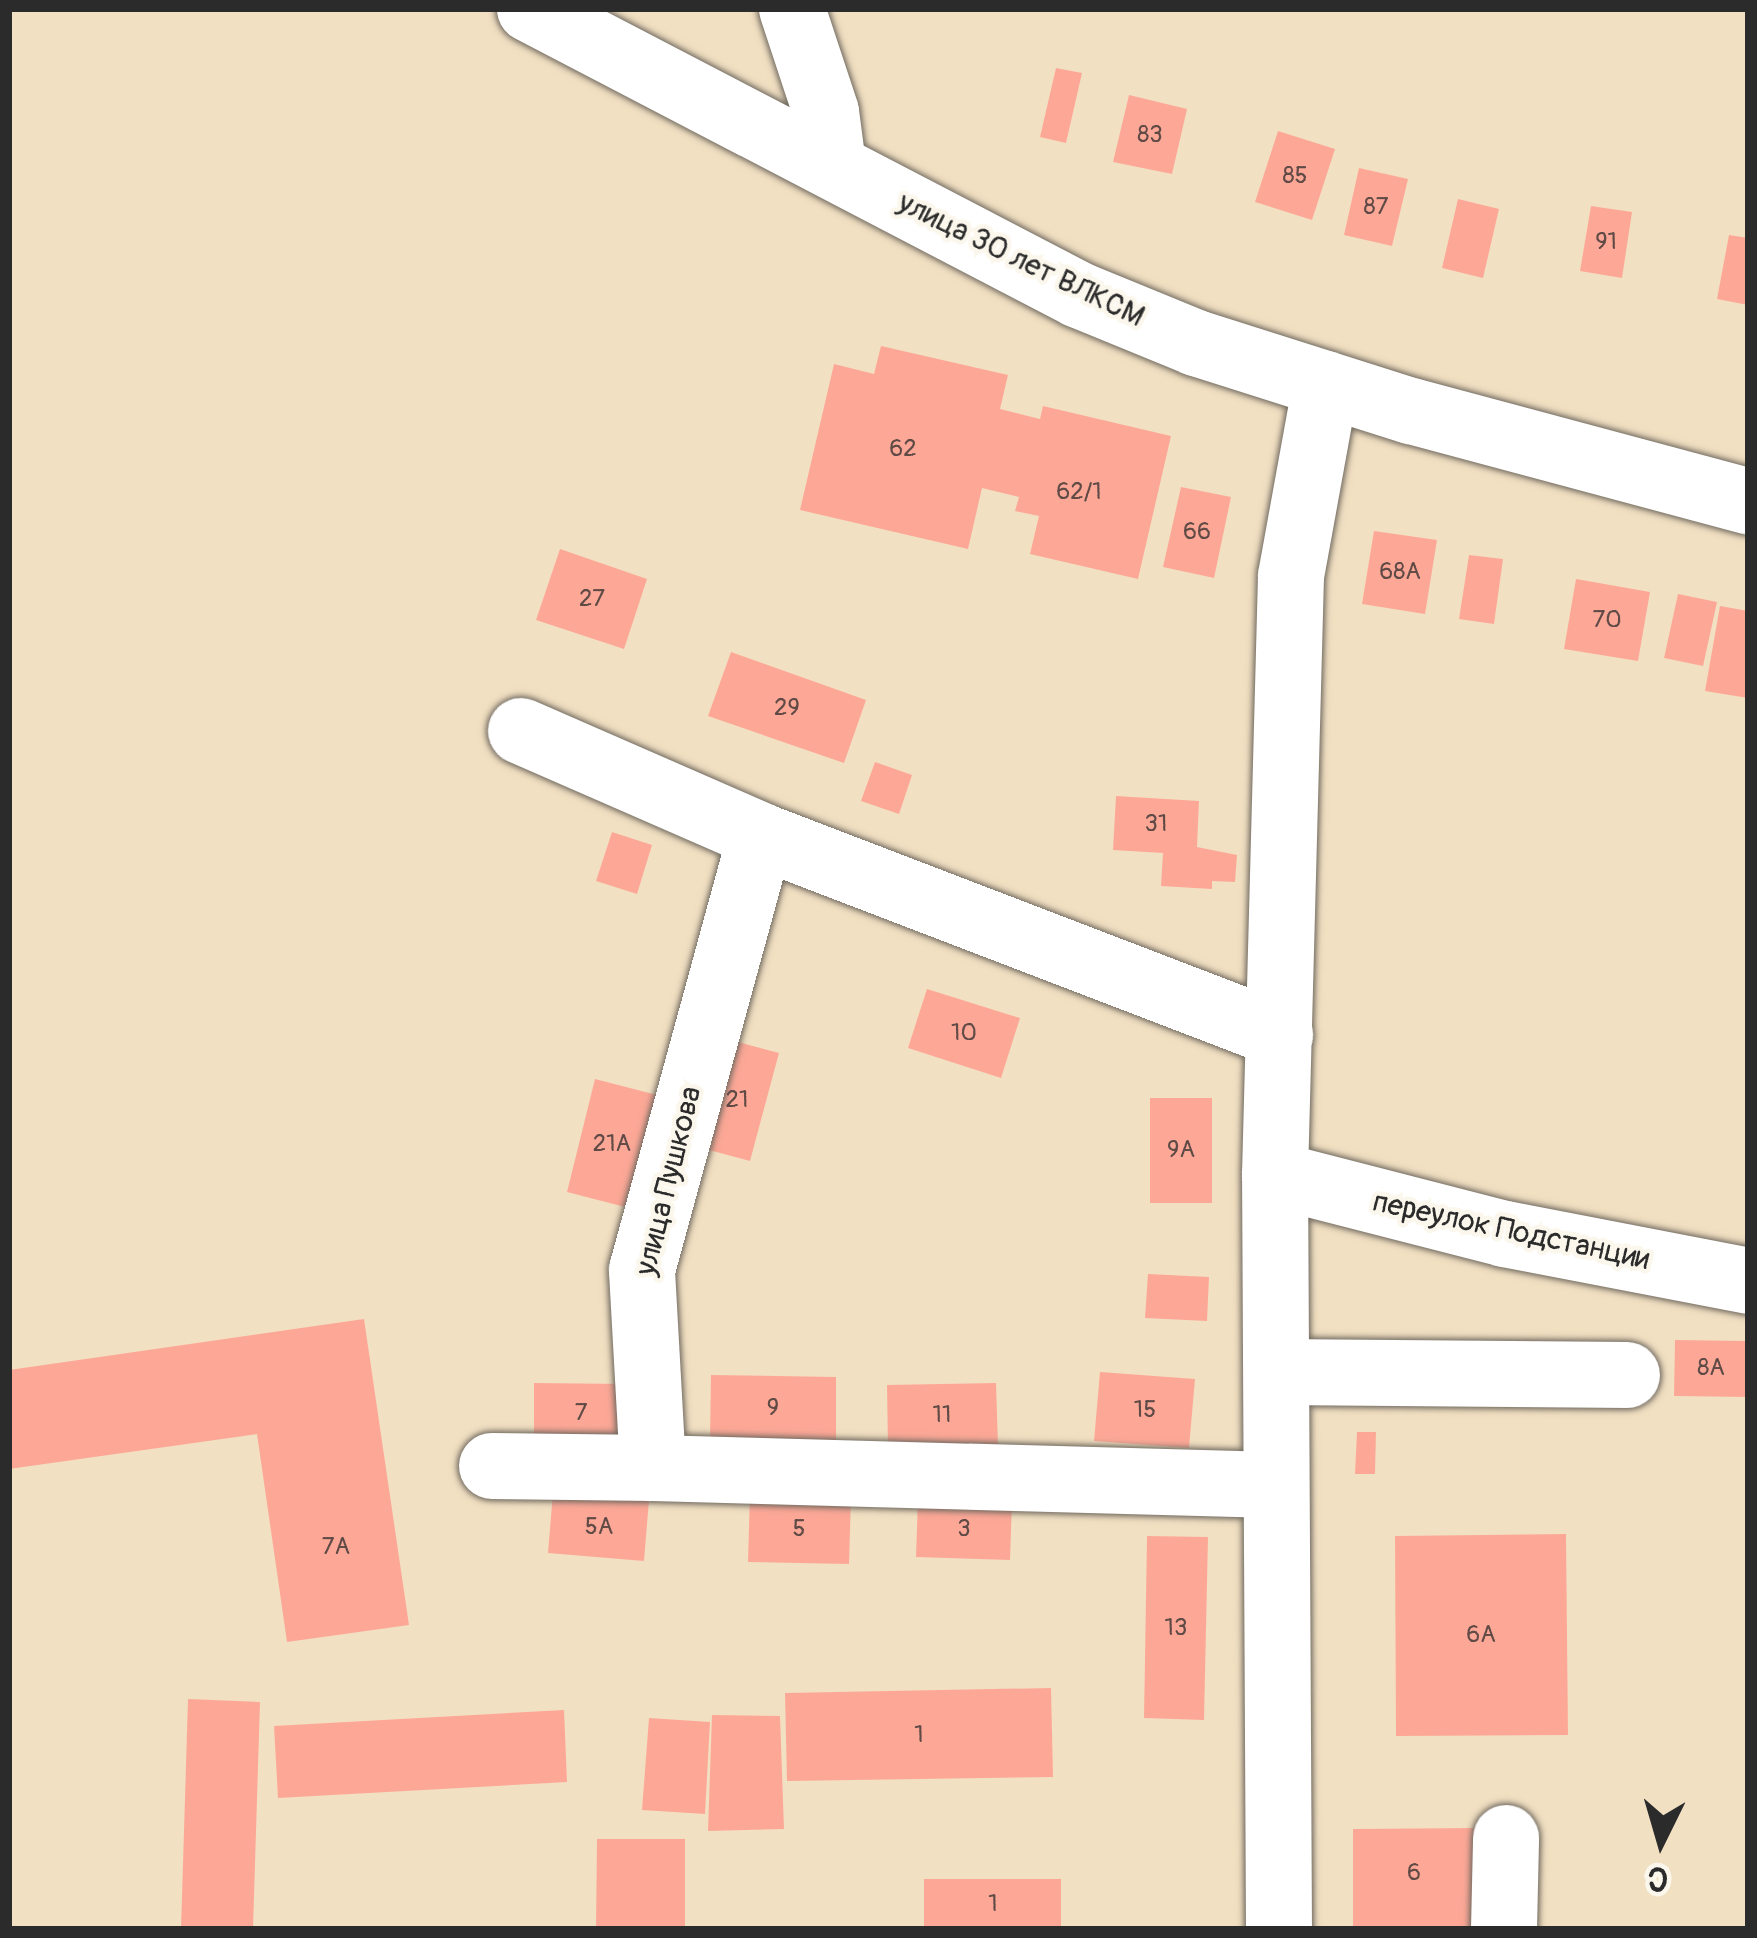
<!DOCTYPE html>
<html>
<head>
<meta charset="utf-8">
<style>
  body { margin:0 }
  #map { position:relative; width:1757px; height:1938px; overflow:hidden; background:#f2e0c2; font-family:Pangolin,sans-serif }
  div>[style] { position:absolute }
  .building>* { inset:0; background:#fda897 }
  .roads { filter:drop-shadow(0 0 3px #716a60) drop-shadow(0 0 3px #716a60) }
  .minor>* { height:66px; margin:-33px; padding:0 33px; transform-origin:33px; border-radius:33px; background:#fff }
  .major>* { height:66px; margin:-33px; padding:0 33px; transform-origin:33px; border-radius:33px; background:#fff }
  span { translate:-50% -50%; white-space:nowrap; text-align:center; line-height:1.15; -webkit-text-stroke:9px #fbf7ec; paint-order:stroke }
  .number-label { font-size:24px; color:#604a46 }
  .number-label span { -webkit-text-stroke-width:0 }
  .street-label { font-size:30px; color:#2b2b2b }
  .frame { position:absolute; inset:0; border:12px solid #2b2b2b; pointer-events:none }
  .north { position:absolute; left:1601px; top:1782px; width:120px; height:120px; -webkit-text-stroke:9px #fbf7ec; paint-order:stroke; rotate:185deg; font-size:33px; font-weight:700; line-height:48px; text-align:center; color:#2b2b2b }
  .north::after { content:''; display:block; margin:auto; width:42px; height:54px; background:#2b2b2b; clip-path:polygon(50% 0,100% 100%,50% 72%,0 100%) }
</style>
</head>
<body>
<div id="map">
  <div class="building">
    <div style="clip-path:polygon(1056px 68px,1082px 73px,1066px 143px,1040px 137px)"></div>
    <div style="clip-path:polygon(1129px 95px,1187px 109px,1172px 174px,1113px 162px)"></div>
    <div style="clip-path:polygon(1278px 131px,1335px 149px,1312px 220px,1255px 202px)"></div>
    <div style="clip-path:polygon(1359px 168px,1408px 179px,1392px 246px,1344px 235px)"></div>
    <div style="clip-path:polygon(1458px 199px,1499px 209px,1483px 278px,1442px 268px)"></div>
    <div style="clip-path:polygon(1591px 206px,1632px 212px,1622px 278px,1580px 271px)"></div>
    <div style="clip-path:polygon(1729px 235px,1748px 238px,1748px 305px,1717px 299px)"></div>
    <div style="clip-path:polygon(881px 346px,1008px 375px,1000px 409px,1040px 419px,1043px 406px,1171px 436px,1138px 579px,1030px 554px,1039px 516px,1015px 511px,1019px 497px,982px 488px,968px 549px,800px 510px,834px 364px,874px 374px)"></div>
    <div style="clip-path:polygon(1181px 487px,1231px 497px,1214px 578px,1163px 567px)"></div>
    <div style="clip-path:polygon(1374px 531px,1437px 540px,1425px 614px,1362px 604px)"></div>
    <div style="clip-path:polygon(560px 549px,647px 579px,624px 649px,536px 620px)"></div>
    <div style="clip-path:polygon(1469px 555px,1503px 559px,1494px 624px,1459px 619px)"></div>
    <div style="clip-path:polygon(1576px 579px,1650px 592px,1638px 661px,1564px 649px)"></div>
    <div style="clip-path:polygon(1678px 594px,1717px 602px,1703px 666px,1664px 658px)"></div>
    <div style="clip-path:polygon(1720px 606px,1748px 611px,1748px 698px,1705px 691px)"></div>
    <div style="clip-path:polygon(731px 652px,866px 700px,844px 763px,708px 716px)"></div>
    <div style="clip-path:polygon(875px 762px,912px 775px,899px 814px,861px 801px)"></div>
    <div style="clip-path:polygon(1116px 796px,1199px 801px,1197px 847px,1237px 855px,1235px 882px,1212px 881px,1212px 889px,1161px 886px,1163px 853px,1113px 850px)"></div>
    <div style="clip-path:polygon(612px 832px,652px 845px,637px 894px,596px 881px)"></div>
    <div style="clip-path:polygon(927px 989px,1020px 1018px,1001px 1078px,908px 1048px)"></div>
    <div style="clip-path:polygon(723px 1038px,779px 1053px,750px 1161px,694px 1146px)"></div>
    <div style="clip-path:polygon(595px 1079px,657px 1095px,629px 1208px,567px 1192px)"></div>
    <div style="clip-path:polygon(1150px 1098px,1212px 1098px,1212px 1203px,1150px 1203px)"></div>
    <div style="clip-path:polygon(1148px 1274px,1209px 1277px,1207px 1321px,1145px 1318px)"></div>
    <div style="clip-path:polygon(364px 1319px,409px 1625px,287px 1642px,257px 1434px,9px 1469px,9px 1370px)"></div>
    <div style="clip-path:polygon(1675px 1340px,1748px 1341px,1748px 1397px,1674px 1396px)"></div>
    <div style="clip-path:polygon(1100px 1372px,1195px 1379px,1189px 1448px,1094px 1441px)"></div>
    <div style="clip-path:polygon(711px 1375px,836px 1377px,836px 1440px,710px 1438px)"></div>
    <div style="clip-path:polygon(534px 1383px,628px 1384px,628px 1444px,534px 1443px)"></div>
    <div style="clip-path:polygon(996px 1383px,998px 1446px,888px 1448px,887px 1385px)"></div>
    <div style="clip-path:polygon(1357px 1432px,1376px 1432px,1375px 1474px,1355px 1474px)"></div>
    <div style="clip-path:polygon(553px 1492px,649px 1500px,644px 1561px,548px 1553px)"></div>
    <div style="clip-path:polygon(750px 1493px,851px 1496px,849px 1564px,748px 1562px)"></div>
    <div style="clip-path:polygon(918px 1498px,1012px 1501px,1010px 1560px,916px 1557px)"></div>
    <div style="clip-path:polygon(1566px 1534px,1568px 1735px,1396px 1736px,1395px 1536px)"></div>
    <div style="clip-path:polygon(1147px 1536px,1208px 1537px,1204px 1720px,1144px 1718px)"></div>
    <div style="clip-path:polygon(1051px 1688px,1053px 1777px,787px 1781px,785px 1693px)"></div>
    <div style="clip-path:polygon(188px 1699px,260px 1702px,253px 1929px,181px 1929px)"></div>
    <div style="clip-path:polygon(564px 1710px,567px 1782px,278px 1798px,274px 1726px)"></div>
    <div style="clip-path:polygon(712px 1715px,780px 1716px,784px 1829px,708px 1831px)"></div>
    <div style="clip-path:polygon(649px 1718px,710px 1722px,705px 1814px,642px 1810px)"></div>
    <div style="clip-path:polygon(1476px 1828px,1476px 1929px,1353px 1929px,1353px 1829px)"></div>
    <div style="clip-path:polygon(597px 1839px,685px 1839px,685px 1929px,596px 1929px)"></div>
    <div style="clip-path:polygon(924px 1879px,1061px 1879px,1061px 1929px,924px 1929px)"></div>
  </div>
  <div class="roads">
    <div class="minor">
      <div style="left:792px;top:9px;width:108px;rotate:71.7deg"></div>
      <div style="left:826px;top:112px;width:53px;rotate:82.5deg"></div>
      <div style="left:521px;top:731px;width:262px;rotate:23.6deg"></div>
      <div style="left:1275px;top:1175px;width:237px;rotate:14.4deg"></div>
      <div style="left:1505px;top:1234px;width:248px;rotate:10.9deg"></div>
      <div style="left:1280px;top:1372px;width:347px;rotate:0.5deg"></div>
      <div style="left:492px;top:1466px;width:161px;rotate:0.7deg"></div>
      <div style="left:1274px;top:1485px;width:621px;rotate:-178.43deg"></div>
      <div style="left:653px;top:1468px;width:198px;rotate:-93.2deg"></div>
      <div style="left:642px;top:1270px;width:450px;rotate:-74.7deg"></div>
      <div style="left:761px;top:836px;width:556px;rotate:20.98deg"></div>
      <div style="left:1279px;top:1929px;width:754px;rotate:-90.3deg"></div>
      <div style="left:1275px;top:1175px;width:599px;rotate:-88.47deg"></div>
      <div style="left:1291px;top:576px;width:195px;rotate:-79.7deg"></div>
      <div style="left:1504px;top:1929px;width:91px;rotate:-88.7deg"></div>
    </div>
    <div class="major">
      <div style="left:530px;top:9px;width:619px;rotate:27.52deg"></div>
      <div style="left:1079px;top:295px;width:126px;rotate:22.3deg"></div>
      <div style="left:1196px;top:343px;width:225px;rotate:17.6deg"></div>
      <div style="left:1411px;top:411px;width:349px;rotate:15deg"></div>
    </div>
  </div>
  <div class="number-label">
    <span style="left:1150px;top:135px">83</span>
    <span style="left:1295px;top:176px">85</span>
    <span style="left:1376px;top:207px">87</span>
    <span style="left:1606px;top:242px">91</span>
    <span style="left:903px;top:449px">62</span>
    <span style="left:1079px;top:492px">62/1</span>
    <span style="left:1197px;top:532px">66</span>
    <span style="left:1400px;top:572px">68А</span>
    <span style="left:592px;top:599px">27</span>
    <span style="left:1607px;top:620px">70</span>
    <span style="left:787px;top:708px">29</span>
    <span style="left:1156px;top:824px">31</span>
    <span style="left:964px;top:1033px">10</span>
    <span style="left:737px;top:1100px">21</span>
    <span style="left:612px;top:1144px">21А</span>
    <span style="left:1181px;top:1150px">9А</span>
    <span style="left:1711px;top:1368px">8А</span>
    <span style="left:773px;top:1408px">9</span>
    <span style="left:1145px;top:1410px">15</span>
    <span style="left:581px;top:1413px">7</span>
    <span style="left:942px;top:1415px">11</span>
    <span style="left:599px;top:1527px">5А</span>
    <span style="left:799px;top:1529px">5</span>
    <span style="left:964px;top:1529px">3</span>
    <span style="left:336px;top:1547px">7А</span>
    <span style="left:1176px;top:1628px">13</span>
    <span style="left:1481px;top:1635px">6А</span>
    <span style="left:919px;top:1735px">1</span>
    <span style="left:1414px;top:1873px">6</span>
    <span style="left:993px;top:1904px">1</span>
  </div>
  <div class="street-label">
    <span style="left:1021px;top:260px;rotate:26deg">улица 30 лет ВЛКСМ</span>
    <span style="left:669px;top:1181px;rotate:-76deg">улица Пушкова</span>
    <span style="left:1511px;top:1231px;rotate:12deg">переулок Подстанции</span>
  </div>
  <div class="frame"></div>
  <div class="north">С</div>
</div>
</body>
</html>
